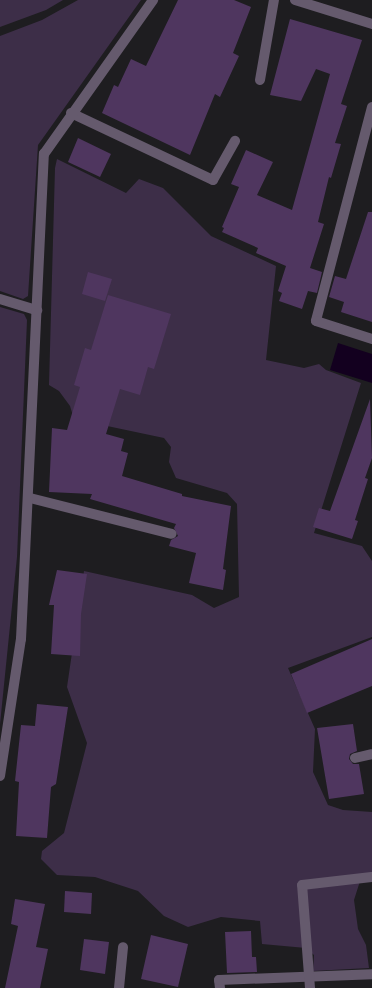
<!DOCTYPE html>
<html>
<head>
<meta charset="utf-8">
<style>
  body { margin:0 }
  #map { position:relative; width:372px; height:988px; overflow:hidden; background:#1e1d20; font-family:Karla,sans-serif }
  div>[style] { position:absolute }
  .green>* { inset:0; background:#3d2e48 }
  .water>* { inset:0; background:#13001f }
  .building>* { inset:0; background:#4f365f }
  .lane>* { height:10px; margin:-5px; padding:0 5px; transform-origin:5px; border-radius:5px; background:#655a6d }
  .street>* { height:10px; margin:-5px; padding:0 5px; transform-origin:5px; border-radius:5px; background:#655a6d }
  span { translate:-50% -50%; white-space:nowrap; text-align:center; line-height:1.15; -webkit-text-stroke:3px #080708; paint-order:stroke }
</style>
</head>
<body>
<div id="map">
  <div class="green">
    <div style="clip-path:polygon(0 0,63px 0,46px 10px,0 27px)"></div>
    <div style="clip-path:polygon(78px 0,141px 0,38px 145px,28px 296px,23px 299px,0 291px,0 36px,42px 20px)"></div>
    <div style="clip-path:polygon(57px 159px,126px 193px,139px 179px,163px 188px,211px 236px,276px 266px,266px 360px,304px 368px,319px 364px,326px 370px,361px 383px,314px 533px,362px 546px,372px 561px,372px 637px,288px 668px,315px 729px,313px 772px,328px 805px,343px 810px,372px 812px,372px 874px,361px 878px,354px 900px,358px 929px,366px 945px,369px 968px,313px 971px,314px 955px,306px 948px,262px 944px,260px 921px,221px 917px,188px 927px,164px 916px,138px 891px,95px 877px,57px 875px,41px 859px,42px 851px,64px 833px,87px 743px,67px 687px,84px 571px,192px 595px,214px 608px,239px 597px,237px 504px,227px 493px,176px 478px,169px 462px,171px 447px,164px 438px,74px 419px,70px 406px,59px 391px,49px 385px,55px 168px)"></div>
    <div style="clip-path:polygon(0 307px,24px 314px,27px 320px,17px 557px,0 724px)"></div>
  </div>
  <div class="water">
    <div style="clip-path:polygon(338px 343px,372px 354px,372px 383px,330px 370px)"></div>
  </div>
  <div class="building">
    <div style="clip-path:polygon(178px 0,234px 0,251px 7px,233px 53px,239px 56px,220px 97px,215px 94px,190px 155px,102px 113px,114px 85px,118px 87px,131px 59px,146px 66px)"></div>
    <div style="clip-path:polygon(290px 19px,362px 40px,341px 104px,347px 106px,335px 143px,341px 144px,331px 178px,329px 177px,318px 222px,324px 224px,310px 268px,322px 272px,317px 293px,308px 291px,302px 309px,279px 301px,282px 293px,278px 291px,286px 266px,256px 253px,258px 248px,222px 232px,224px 228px,222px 227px,239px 187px,231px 184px,246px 150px,273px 162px,257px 195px,292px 210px,330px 74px,316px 69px,301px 101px,270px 95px)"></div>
    <div style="clip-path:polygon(78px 138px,111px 154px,100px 177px,68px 162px)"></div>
    <div style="clip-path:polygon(368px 212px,372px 212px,372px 322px,341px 312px,344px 302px,329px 297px,335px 276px,346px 279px)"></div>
    <div style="clip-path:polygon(88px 272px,112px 279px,105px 301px,82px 294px)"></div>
    <div style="clip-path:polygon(108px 295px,171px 314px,154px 369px,148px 367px,140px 395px,120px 389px,106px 434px,124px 439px,121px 451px,128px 453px,122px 476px,182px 494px,182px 496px,231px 506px,223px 569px,226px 570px,223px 590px,189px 583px,196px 553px,169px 546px,171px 540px,178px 536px,174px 528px,176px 524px,90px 499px,92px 494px,49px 492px,52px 428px,67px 430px,80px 387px,74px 385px,85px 348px,91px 350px)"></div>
    <div style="clip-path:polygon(370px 399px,372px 458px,365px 478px,368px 479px,355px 520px,358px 521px,352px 539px,313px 527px,319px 508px,330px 511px)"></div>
    <div style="clip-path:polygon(57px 570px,87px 574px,81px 614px,80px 656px,51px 654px,54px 605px,49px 605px)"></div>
    <div style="clip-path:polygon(372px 639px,372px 686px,307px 713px,291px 674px)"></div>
    <div style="clip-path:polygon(37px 704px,68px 707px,56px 784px,51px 787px,47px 838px,16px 836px,19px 782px,15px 781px,21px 725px,35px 726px)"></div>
    <div style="clip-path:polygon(353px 724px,357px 751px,350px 754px,349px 759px,353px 764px,359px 764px,364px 794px,329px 799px,317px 728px)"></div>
    <div style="clip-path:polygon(65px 891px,92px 893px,91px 914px,64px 912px)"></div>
    <div style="clip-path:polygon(15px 899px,45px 904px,36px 947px,48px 949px,40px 988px,5px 988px,18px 926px,11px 924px)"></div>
    <div style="clip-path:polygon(251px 931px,252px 957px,256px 957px,257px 972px,227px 973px,225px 932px)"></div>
    <div style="clip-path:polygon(151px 935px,188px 944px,178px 987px,141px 979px)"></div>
    <div style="clip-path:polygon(84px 939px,109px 942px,105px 974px,80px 970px)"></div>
  </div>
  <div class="lane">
    <div style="left:0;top:299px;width:39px;rotate:17deg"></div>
  </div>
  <div class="street">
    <div style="left:295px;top:0;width:81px;rotate:17.3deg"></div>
    <div style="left:260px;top:80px;width:81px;rotate:-80.1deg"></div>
    <div style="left:372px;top:107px;width:221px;rotate:104.7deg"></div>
    <div style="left:316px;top:321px;width:59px;rotate:17.8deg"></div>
    <div style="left:71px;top:113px;width:157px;rotate:25.3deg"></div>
    <div style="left:213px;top:180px;width:45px;rotate:-60.6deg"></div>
    <div style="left:30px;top:498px;width:146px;rotate:14.2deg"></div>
    <div style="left:355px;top:758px;width:17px;rotate:-13deg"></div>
    <div style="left:0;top:776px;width:139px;rotate:-81.3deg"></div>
    <div style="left:21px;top:639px;width:486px;rotate:-87.3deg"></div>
    <div style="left:44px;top:154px;width:189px;rotate:-54.7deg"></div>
    <div style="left:119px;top:988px;width:41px;rotate:-84.4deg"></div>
    <div style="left:220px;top:988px;width:8px;rotate:-97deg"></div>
    <div style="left:219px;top:980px;width:153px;rotate:-2.2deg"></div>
    <div style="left:310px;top:988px;width:103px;rotate:-94.4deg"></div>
    <div style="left:302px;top:885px;width:70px;rotate:-6.5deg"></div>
  </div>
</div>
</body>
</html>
